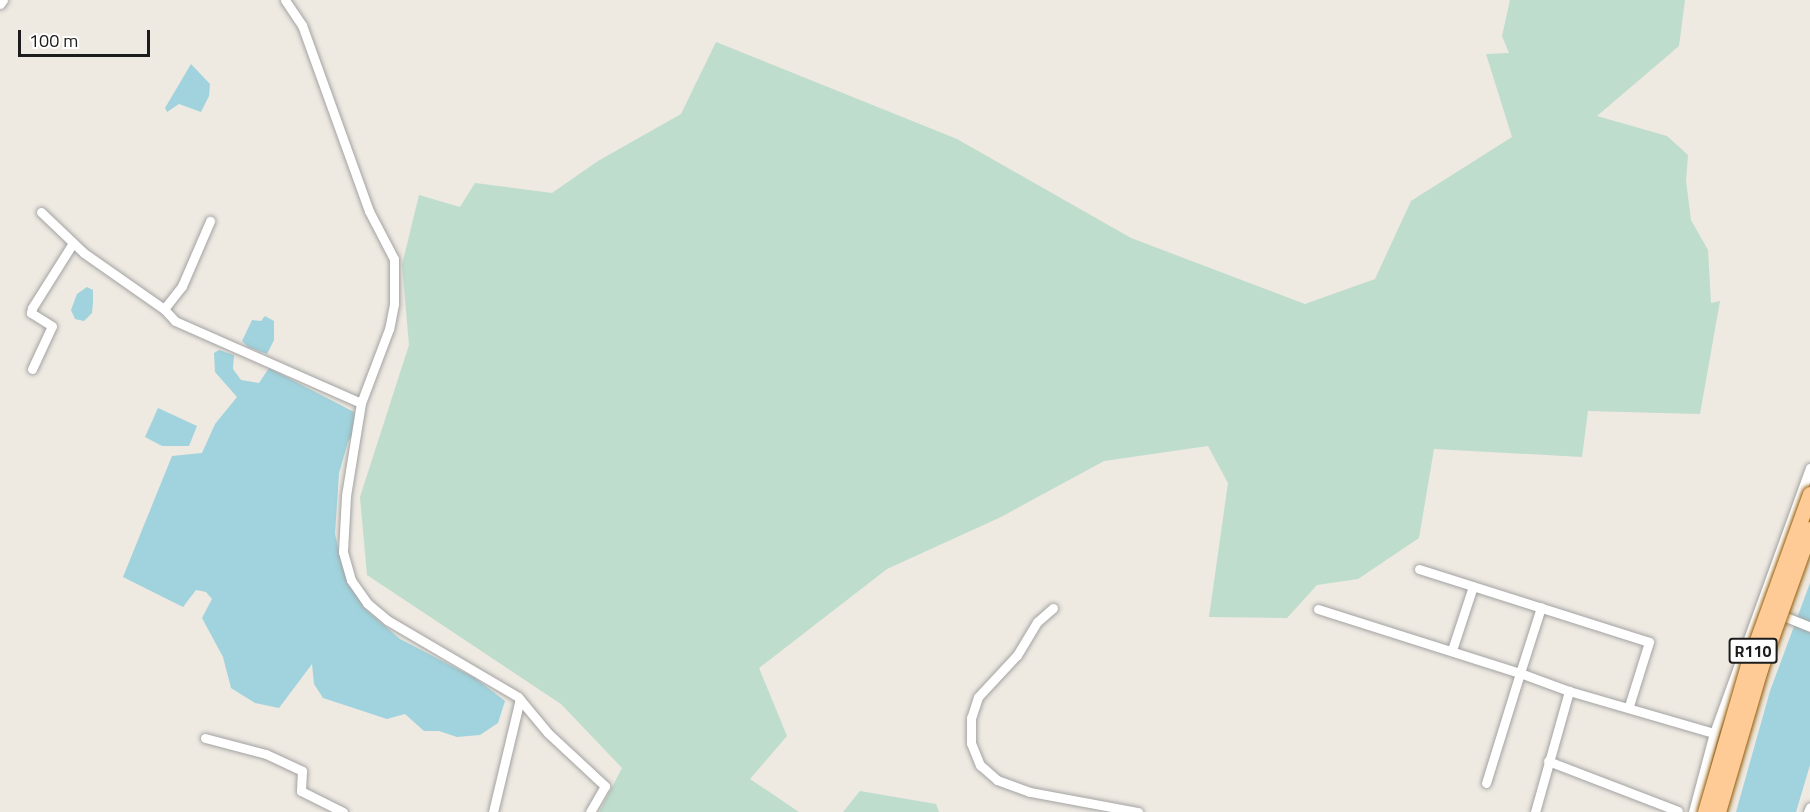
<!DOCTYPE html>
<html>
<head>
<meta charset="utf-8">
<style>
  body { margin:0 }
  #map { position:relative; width:1810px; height:812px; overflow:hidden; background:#eee9e1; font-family:"Titillium Web",sans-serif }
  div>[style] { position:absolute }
  .wetland>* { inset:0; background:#beddcc }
  .water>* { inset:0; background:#a0d3dd }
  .roads { filter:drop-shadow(0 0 2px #a3a3a3) drop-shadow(0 0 2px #a3a3a3) }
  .street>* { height:9px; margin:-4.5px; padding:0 4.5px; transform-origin:4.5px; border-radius:4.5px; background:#fff }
  .bridges { filter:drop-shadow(0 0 2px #945a00) drop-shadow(0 0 2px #945a00) }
  .primary-bridge>* { height:15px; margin:-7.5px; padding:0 7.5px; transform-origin:7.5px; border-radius:7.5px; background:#fecb96 }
  span { translate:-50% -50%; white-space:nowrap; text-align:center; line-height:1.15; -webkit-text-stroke:4.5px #fff; paint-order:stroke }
  .shield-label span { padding:2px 4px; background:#fff; border:2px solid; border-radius:4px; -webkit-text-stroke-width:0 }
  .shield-label { font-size:16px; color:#1c1c1c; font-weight:700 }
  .scale { position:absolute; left:18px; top:30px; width:132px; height:27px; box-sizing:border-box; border:3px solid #1c1c1c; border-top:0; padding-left:8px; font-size:18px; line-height:21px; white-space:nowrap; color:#1c1c1c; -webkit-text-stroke:4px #fff; paint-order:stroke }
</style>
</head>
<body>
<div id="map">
  <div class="wetland">
    <div style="clip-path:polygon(1510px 0,1685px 0,1679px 46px,1597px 116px,1667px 136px,1688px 155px,1686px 181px,1691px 220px,1708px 250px,1711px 303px,1720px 301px,1700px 414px,1588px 411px,1582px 457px,1434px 449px,1419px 538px,1358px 579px,1317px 585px,1287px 618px,1209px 617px,1228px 483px,1208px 446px,1104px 461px,1001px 517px,887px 569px,759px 668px,787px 736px,750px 779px,799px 812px,599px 812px,622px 768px,561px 704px,367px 575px,360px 497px,409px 345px,402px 265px,419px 195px,460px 207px,475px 183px,552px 193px,598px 161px,681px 114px,716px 42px,957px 139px,1131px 238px,1305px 304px,1375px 279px,1411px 201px,1512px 137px,1486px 54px,1509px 53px,1502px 36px)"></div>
    <div style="clip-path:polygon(860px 791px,936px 804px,939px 812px,843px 812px)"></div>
  </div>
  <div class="water">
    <div style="clip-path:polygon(191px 64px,210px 84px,209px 96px,201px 112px,179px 104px,167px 112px,165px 108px)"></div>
    <div style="clip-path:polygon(87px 287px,93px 290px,93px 302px,92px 313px,84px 321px,75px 319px,71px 310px,77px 294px)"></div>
    <div style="clip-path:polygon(265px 316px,274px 321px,274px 340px,267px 354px,248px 347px,242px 341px,252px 320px,261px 321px)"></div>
    <div style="clip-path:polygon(219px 350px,234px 355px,233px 369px,241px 380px,259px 383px,269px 368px,354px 412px,357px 428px,348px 442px,339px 473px,335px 534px,343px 569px,363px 607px,400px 639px,475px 678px,505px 701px,498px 723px,480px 735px,457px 737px,439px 731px,424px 731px,405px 714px,387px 719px,323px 698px,314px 684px,312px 664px,279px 708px,255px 703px,231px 688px,223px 657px,202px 618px,212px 599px,206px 592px,196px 590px,183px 607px,123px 577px,172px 456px,202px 453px,215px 424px,237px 397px,215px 372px,214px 353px)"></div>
    <div style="clip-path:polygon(158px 408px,197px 426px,189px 446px,162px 446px,145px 437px)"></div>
    <div style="clip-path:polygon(1810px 583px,1810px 765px,1796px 812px,1736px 812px,1770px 691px)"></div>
  </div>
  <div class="roads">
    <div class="street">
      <div style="left:285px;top:0;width:30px;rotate:56deg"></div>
      <div style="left:302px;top:25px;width:198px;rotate:70.2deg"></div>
      <div style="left:369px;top:211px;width:54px;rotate:62.5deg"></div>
      <div style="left:394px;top:259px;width:45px;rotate:90deg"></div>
      <div style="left:394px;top:304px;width:25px;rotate:101deg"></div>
      <div style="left:389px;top:329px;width:79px;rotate:110.7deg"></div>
      <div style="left:361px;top:403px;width:94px;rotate:99.2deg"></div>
      <div style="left:346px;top:496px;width:56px;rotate:93.1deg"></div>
      <div style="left:343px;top:552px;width:29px;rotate:74deg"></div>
      <div style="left:351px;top:580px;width:28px;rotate:55deg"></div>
      <div style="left:367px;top:603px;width:26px;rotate:40deg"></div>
      <div style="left:387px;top:620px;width:152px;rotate:30.4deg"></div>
      <div style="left:518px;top:697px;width:47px;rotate:50.2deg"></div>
      <div style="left:548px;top:733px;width:78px;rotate:42.9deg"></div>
      <div style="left:605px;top:786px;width:30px;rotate:120deg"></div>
      <div style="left:0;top:4px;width:5px;rotate:-53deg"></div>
      <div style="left:41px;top:212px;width:59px;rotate:43.6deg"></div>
      <div style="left:84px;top:253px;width:98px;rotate:35deg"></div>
      <div style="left:164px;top:309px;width:16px;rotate:47deg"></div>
      <div style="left:175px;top:321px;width:203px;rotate:23.8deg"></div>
      <div style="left:164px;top:309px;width:29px;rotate:-52deg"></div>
      <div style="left:182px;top:286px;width:71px;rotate:-66.7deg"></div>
      <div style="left:32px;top:369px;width:47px;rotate:-65.1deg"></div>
      <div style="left:52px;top:326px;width:25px;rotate:-148deg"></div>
      <div style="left:31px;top:313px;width:5px;rotate:-79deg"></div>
      <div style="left:32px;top:308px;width:77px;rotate:-57.8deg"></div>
      <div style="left:1419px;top:569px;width:241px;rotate:17.6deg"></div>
      <div style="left:1649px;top:642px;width:67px;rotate:107.4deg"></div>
      <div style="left:1053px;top:608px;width:21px;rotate:139deg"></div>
      <div style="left:1037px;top:622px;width:39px;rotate:121deg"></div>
      <div style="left:1017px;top:655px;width:57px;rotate:132.9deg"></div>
      <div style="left:978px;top:697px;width:22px;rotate:108deg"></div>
      <div style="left:971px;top:718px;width:25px;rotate:90deg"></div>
      <div style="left:971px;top:743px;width:24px;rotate:68deg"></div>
      <div style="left:980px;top:765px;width:23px;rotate:41deg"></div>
      <div style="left:997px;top:780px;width:35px;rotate:20deg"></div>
      <div style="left:1030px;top:792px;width:110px;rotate:10.5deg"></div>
      <div style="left:1318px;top:609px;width:212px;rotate:17.6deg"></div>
      <div style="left:1520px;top:673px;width:69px;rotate:-72.3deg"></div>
      <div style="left:1776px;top:613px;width:37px;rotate:22deg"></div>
      <div style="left:1452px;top:650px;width:67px;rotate:-71.8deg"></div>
      <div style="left:205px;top:738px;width:63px;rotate:14.7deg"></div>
      <div style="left:266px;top:754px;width:40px;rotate:25deg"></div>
      <div style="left:302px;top:771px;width:20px;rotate:93deg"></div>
      <div style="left:301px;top:791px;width:47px;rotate:26.6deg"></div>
      <div style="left:1548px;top:761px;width:139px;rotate:21deg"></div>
      <div style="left:1486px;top:783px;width:115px;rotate:-72.8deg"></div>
      <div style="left:1520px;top:673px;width:52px;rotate:20.2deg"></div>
      <div style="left:1569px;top:691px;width:151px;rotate:16.2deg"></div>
      <div style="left:493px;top:812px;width:116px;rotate:-76.6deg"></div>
      <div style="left:1535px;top:812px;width:126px;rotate:-74.3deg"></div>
      <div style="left:1693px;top:812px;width:82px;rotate:-75.1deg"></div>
      <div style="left:1714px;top:733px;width:282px;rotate:-70.1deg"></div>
      <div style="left:1808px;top:812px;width:5px;rotate:-68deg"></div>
    </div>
  </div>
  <div class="bridges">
    <div class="primary-bridge">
      <div style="left:1705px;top:812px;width:153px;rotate:-73.7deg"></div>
      <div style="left:1748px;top:665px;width:182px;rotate:-70.1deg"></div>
      <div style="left:1718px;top:812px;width:149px;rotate:-73.6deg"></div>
      <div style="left:1760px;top:669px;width:149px;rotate:-70.3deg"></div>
    </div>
  </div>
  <div class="shield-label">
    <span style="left:1753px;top:651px">R110</span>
  </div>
  <div class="scale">100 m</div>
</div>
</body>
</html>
